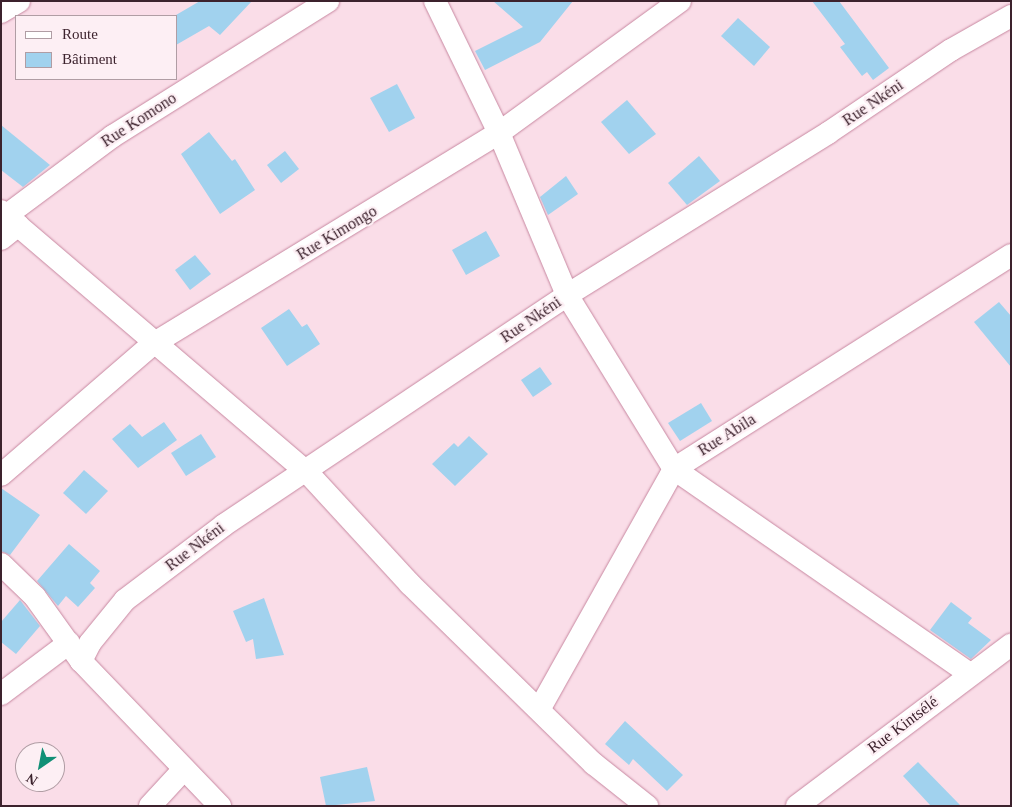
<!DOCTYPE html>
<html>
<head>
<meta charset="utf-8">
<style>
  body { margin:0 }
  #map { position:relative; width:1012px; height:807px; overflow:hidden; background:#fadde8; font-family:"Times New Roman",serif }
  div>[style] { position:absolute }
  .building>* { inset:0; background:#a1d2ee }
  .roads { filter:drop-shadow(0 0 1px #c787a0) drop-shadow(0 0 1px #c787a0) }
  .minor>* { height:22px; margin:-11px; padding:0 11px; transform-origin:11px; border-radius:11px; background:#fff }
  span { translate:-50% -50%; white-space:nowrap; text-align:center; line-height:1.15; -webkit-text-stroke:4.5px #fdeff4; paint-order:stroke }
  .street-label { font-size:16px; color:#3c222d }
  .frame { position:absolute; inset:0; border:2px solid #3c222d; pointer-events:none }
  .legend { position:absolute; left:15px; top:15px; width:162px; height:65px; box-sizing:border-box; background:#fdeff4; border:1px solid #b09da4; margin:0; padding:6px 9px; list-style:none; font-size:15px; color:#3c222d }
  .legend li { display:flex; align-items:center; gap:10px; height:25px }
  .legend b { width:25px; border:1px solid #b09da4 }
  .north { position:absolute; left:15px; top:742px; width:50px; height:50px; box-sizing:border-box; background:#fdeff4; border:1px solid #b09da4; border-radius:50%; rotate:213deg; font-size:14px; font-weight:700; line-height:20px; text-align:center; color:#3c222d }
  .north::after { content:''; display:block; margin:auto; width:18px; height:22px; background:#119076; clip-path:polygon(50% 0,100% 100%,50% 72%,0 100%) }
</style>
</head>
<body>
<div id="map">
  <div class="building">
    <div style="clip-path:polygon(200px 1px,252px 1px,220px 35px,209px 26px,176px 45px,176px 15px)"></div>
    <div style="clip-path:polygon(493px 1px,573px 1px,540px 42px,485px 70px,475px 51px,523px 27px)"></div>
    <div style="clip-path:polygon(812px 1px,839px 1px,889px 68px,873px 80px,867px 72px,862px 76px,840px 47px,845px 44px)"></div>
    <div style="clip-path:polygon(738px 18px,770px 47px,754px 66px,721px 36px)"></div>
    <div style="clip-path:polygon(397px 84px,415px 118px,389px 132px,370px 98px)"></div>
    <div style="clip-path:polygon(627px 100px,656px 134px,629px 154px,601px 122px)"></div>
    <div style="clip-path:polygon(1px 125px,50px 165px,23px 187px,1px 170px)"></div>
    <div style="clip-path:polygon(209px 132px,232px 161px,235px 159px,255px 190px,220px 214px,181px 154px)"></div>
    <div style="clip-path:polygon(285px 151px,299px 169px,281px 183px,267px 165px)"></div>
    <div style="clip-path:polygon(699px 156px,720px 181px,687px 205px,668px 183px)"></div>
    <div style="clip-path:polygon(566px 176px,578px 194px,548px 215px,540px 197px)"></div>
    <div style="clip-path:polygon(486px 231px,500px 256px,466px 275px,452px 250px)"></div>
    <div style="clip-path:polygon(195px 255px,211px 274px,190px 290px,175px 270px)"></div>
    <div style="clip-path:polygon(999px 302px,1011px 316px,1011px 367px,974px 322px)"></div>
    <div style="clip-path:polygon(289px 309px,302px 327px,307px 324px,320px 344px,287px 366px,261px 328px)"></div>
    <div style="clip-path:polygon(540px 367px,552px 384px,533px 397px,521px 380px)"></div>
    <div style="clip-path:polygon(701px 403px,712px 421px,680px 441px,668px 423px)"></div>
    <div style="clip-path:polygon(164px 422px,177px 440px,138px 468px,112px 439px,130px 424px,142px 437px)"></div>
    <div style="clip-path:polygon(201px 434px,216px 457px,186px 476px,171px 453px)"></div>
    <div style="clip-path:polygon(469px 436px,488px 454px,455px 486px,432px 464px,454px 443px,458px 447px)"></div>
    <div style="clip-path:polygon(84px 470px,108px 491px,86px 514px,63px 493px)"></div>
    <div style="clip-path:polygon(1px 488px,40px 515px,10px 555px,1px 551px)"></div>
    <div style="clip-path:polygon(69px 544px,100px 571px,90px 583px,95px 588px,78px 607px,66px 596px,58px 606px,37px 581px)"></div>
    <div style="clip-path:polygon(264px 598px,284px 655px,256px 659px,253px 639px,246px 642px,233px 611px)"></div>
    <div style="clip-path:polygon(20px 600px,40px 626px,16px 654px,1px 642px,1px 622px)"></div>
    <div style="clip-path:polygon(951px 602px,972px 618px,968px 623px,991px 640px,971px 659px,930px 630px)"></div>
    <div style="clip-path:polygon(625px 721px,683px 775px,667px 791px,633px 759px,629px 765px,605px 744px)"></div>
    <div style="clip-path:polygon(918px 762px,961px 806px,931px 806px,903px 776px)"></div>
    <div style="clip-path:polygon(367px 767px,375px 801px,326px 806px,320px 777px)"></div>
  </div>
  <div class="roads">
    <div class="minor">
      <div style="left:435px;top:1px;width:147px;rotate:64.1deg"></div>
      <div style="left:499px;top:133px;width:176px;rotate:67.2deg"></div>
      <div style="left:567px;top:295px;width:204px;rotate:58.4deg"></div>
      <div style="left:674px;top:469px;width:360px;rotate:34.7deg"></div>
      <div style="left:1px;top:12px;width:21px;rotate:-31deg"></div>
      <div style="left:1px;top:211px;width:402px;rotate:40.5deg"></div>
      <div style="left:307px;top:472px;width:152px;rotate:47.4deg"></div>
      <div style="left:410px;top:584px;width:257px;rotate:44.4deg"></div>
      <div style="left:594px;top:764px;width:68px;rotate:38.4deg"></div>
      <div style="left:7px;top:215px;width:132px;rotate:-36.7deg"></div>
      <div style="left:113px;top:136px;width:254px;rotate:-32.1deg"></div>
      <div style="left:1px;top:239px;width:22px;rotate:-39deg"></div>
      <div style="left:1px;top:475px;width:201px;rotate:-40.8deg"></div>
      <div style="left:153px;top:344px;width:405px;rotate:-31.4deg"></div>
      <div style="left:499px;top:133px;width:224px;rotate:-36.1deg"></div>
      <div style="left:1px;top:564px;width:47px;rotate:44.1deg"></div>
      <div style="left:35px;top:597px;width:79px;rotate:54.3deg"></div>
      <div style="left:81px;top:661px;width:201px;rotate:46.2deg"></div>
      <div style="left:81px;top:661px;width:20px;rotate:-63deg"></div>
      <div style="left:90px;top:643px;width:55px;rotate:-50.9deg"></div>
      <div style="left:125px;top:600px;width:124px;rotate:-37.1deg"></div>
      <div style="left:224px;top:525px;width:413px;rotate:-33.8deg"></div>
      <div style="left:567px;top:295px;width:307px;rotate:-31.8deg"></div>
      <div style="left:828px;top:133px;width:148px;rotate:-34deg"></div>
      <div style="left:951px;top:50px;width:69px;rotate:-29.5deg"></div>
      <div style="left:1px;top:694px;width:85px;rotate:-36.9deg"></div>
      <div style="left:540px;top:708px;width:274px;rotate:-60.7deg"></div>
      <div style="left:674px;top:469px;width:399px;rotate:-32.4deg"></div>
      <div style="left:150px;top:806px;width:50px;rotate:-47.4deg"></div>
      <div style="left:797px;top:806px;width:268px;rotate:-37deg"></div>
    </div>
  </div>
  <div class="street-label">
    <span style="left:873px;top:103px;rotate:-34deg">Rue Nkéni</span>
    <span style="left:139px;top:120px;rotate:-33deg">Rue Komono</span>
    <span style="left:337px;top:233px;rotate:-31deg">Rue Kimongo</span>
    <span style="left:531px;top:320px;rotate:-34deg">Rue Nkéni</span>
    <span style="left:727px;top:435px;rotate:-32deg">Rue Abila</span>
    <span style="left:195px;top:547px;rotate:-37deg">Rue Nkéni</span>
    <span style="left:903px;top:725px;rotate:-37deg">Rue Kintsélé</span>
  </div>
  <div class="frame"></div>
  <ul class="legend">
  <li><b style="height:6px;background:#fff"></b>Route</li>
  <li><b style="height:14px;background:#a1d2ee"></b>Bâtiment</li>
  </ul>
  <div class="north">N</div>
</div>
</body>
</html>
